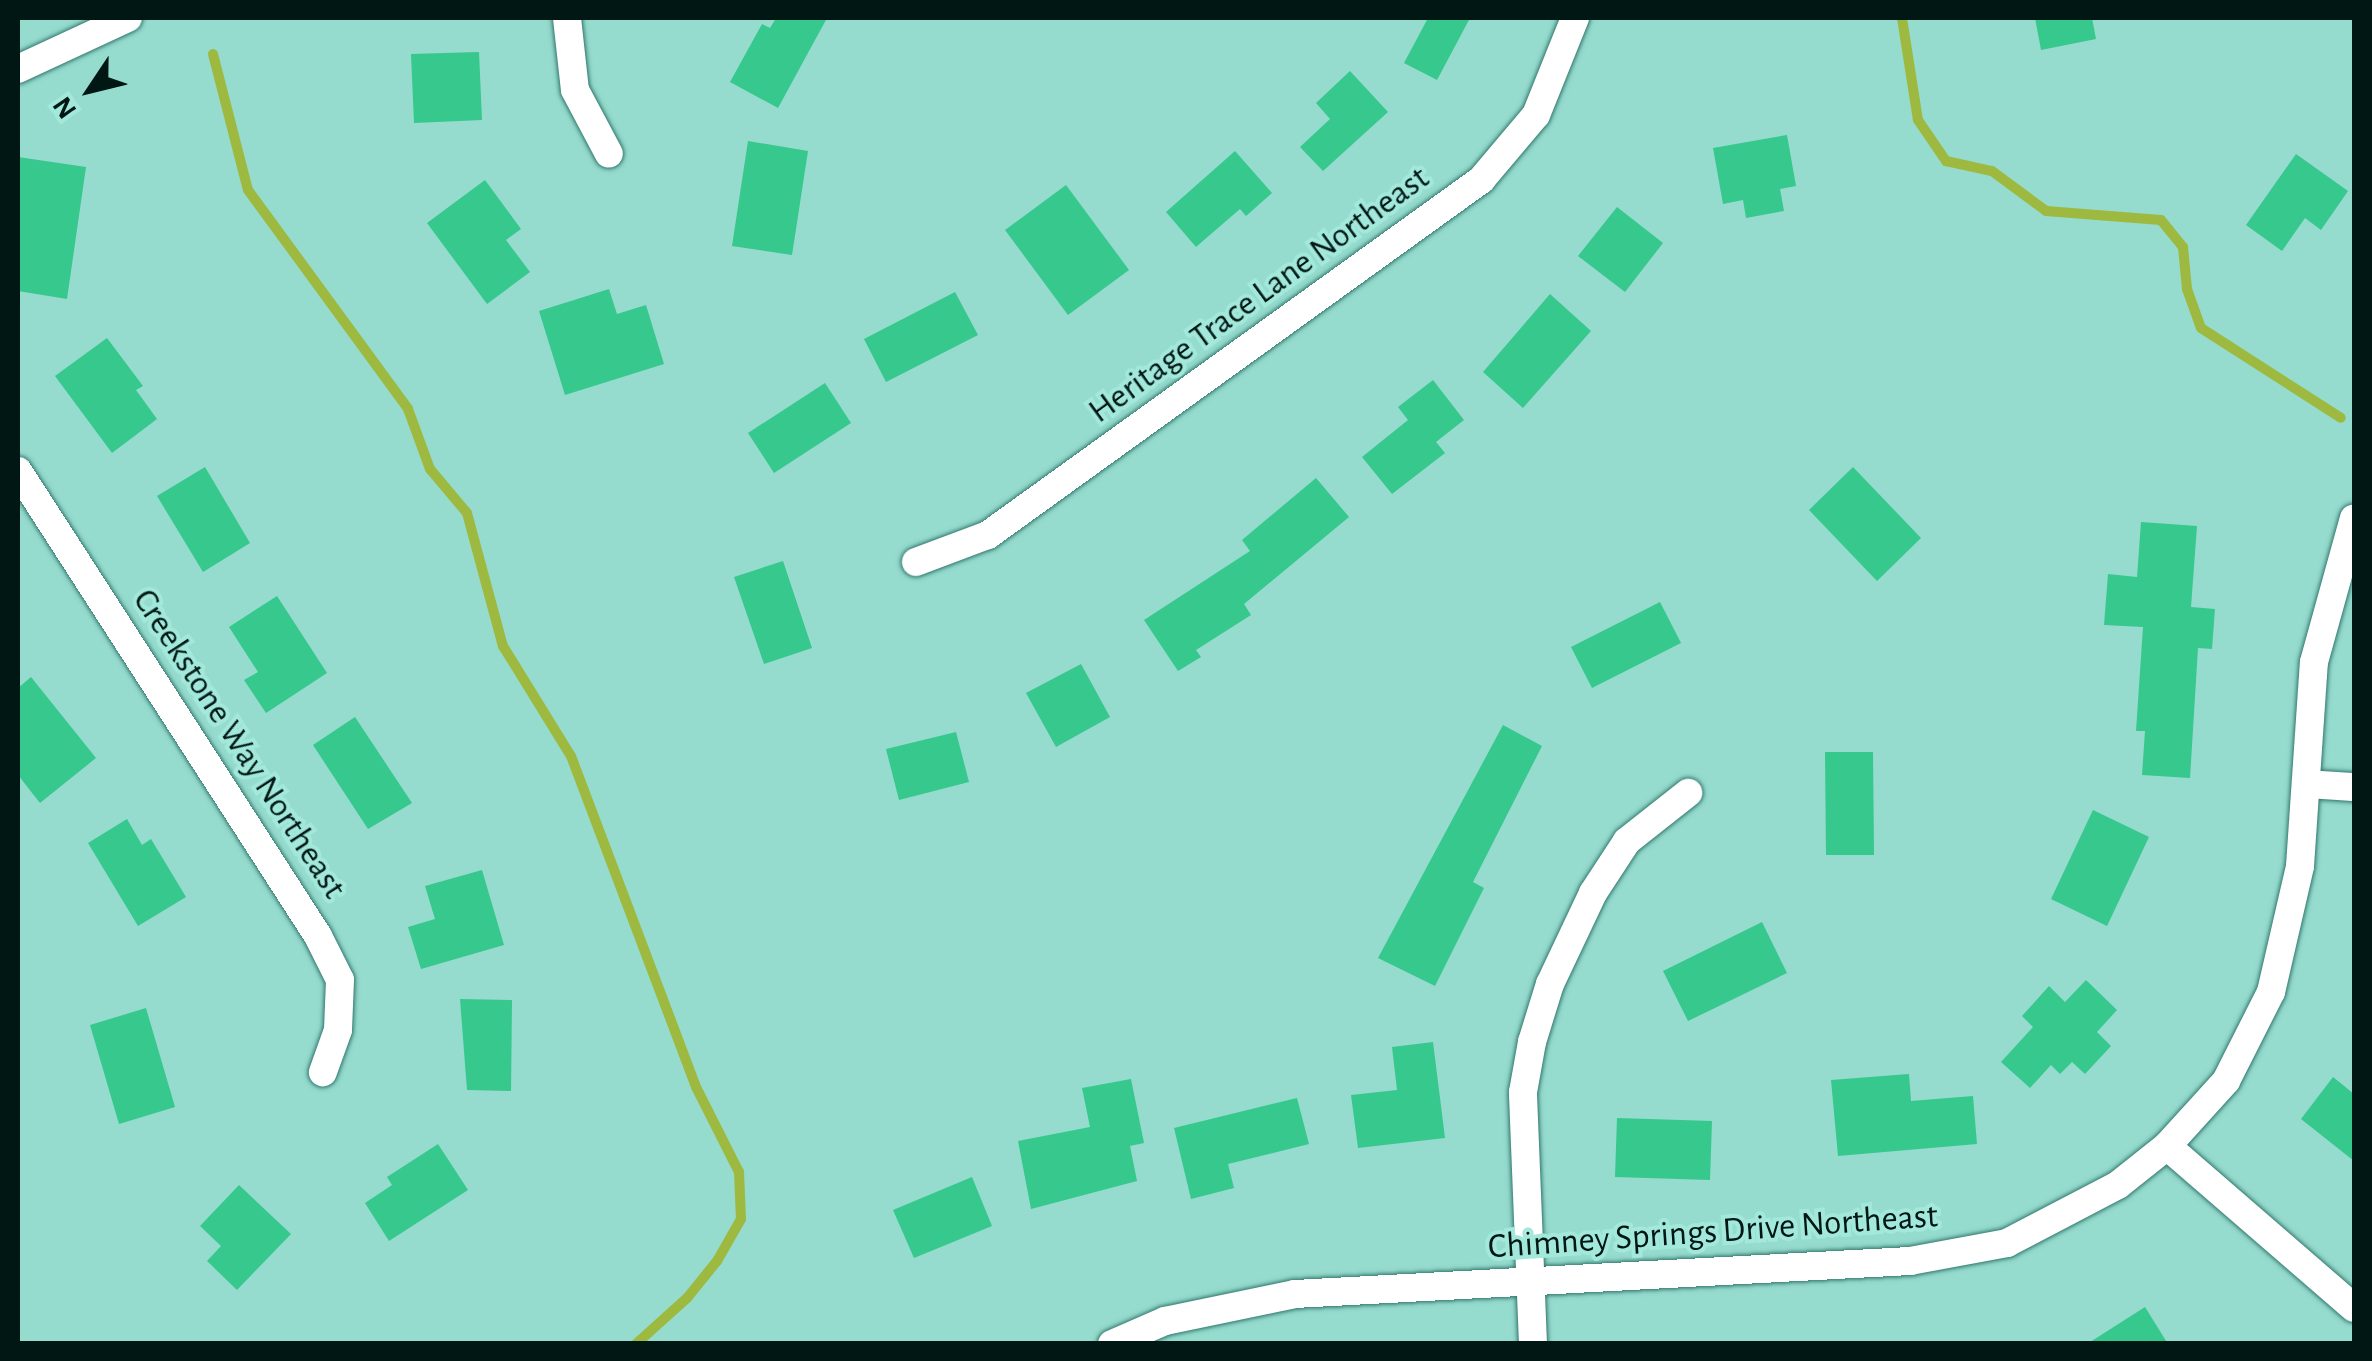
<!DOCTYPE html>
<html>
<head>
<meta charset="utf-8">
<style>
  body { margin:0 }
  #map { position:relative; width:2372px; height:1361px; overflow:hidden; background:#95dbce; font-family:"Alegreya Sans",sans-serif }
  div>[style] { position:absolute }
  .stream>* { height:10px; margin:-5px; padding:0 5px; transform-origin:5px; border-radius:5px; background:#9eb940 }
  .building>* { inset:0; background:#37c88d }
  .roads { filter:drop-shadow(0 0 2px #32786d) drop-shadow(0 0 2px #32786d) }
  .street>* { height:28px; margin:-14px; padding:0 14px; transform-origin:14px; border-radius:14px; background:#fff }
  span { translate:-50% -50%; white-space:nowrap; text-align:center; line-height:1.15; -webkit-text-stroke:8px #a2e8db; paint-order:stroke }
  .street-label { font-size:35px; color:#001713 }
  .frame { position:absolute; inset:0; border:20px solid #001713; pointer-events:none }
  .north { position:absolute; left:40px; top:40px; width:100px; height:100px; -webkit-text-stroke:8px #a2e8db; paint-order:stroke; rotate:235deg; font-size:28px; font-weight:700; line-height:40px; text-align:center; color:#001713 }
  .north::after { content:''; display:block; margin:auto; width:35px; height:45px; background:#001713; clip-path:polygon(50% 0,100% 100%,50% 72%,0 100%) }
</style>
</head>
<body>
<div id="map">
  <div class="stream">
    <div style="left:1902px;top:18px;width:103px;rotate:81.1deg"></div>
    <div style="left:1918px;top:120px;width:50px;rotate:55.7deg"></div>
    <div style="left:1946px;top:161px;width:47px;rotate:12.3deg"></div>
    <div style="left:1992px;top:171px;width:67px;rotate:36.5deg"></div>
    <div style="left:2046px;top:211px;width:115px;rotate:4.5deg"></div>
    <div style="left:2161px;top:220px;width:35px;rotate:51deg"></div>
    <div style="left:2183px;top:247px;width:42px;rotate:84.6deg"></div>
    <div style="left:2187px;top:289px;width:41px;rotate:70.3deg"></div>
    <div style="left:2201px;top:328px;width:166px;rotate:32.7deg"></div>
    <div style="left:213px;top:54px;width:140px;rotate:75.6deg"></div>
    <div style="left:248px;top:190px;width:271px;rotate:53.8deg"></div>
    <div style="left:408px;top:409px;width:64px;rotate:69.9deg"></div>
    <div style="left:430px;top:469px;width:57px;rotate:49.9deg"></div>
    <div style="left:467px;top:513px;width:138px;rotate:74.9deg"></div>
    <div style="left:503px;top:646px;width:129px;rotate:58.3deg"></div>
    <div style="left:571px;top:756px;width:354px;rotate:69.3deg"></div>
    <div style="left:696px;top:1087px;width:95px;rotate:63.2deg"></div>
    <div style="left:739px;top:1172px;width:47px;rotate:87.6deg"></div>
    <div style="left:741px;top:1219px;width:48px;rotate:119.7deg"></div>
    <div style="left:717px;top:1261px;width:48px;rotate:129deg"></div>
    <div style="left:687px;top:1298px;width:69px;rotate:138deg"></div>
  </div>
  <div class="building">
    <div style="clip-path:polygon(776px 18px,827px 18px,778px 108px,730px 82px,762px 24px,770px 28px)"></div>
    <div style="clip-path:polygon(1428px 18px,1470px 18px,1437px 80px,1404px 63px)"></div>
    <div style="clip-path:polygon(2035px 18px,2092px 18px,2096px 39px,2041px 50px)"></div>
    <div style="clip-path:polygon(479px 52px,482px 120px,414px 123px,411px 54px)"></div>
    <div style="clip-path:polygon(1350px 71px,1388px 112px,1323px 171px,1300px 147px,1330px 119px,1316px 103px)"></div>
    <div style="clip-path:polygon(1787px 135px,1796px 186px,1780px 189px,1784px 211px,1746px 218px,1743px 200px,1723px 204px,1713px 148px)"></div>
    <div style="clip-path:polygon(748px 141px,808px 151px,792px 255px,732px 246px)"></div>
    <div style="clip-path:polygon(1235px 151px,1272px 193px,1246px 216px,1240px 209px,1196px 247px,1166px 212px)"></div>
    <div style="clip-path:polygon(2296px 154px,2348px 191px,2321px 230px,2305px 218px,2282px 251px,2246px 225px)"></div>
    <div style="clip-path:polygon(18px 157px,86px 167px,67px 299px,18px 291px)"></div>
    <div style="clip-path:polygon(485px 180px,521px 229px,506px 240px,530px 272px,487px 304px,427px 223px)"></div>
    <div style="clip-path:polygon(1066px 185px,1129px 270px,1068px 315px,1005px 230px)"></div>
    <div style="clip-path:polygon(1617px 207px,1663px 243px,1625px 292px,1578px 256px)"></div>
    <div style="clip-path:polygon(609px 289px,617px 314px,646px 305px,664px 364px,565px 395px,539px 311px)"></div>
    <div style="clip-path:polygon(955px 292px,978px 335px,886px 382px,864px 339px)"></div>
    <div style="clip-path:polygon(1550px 294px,1591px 331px,1523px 408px,1483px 372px)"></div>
    <div style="clip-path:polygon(107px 338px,143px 386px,136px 390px,157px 419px,112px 453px,55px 376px)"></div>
    <div style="clip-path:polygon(1433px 380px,1464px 420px,1436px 442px,1445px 453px,1392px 494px,1362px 457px,1408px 420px,1398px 407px)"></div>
    <div style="clip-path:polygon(825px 383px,851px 423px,774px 473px,748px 433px)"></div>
    <div style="clip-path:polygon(205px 467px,250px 543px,203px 572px,157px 496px)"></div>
    <div style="clip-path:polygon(1853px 467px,1921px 538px,1877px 581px,1809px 510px)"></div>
    <div style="clip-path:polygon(1316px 478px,1349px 517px,1244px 604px,1251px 615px,1196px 650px,1201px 657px,1178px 671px,1144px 620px,1250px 551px,1242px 540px)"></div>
    <div style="clip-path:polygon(2141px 522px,2197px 526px,2191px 607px,2215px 609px,2212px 649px,2198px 648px,2190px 778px,2142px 775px,2145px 731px,2136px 731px,2143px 627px,2104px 625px,2108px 574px,2137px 577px)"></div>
    <div style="clip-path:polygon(783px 561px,812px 648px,764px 664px,734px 577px)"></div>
    <div style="clip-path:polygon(277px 596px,327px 673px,266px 713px,244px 680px,258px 672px,229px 627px)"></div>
    <div style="clip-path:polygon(1660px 602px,1681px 643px,1592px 688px,1571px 647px)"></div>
    <div style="clip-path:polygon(1081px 664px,1110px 717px,1056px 747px,1026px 693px)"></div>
    <div style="clip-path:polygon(31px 677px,96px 758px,40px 803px,18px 775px,18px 688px)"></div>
    <div style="clip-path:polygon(355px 717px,412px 803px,368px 829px,313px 745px)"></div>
    <div style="clip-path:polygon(1503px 725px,1542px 746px,1473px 882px,1484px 888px,1435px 986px,1378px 958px)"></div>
    <div style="clip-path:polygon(956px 732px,969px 782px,899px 800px,886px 749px)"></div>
    <div style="clip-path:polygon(1825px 752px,1873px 752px,1874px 855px,1826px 855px)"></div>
    <div style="clip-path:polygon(2093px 810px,2149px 837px,2107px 926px,2051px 899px)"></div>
    <div style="clip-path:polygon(127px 819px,142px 845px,151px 839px,186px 897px,138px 926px,88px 843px)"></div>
    <div style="clip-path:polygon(482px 870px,504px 945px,421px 969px,408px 927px,435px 919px,425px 886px)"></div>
    <div style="clip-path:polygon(1762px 922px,1787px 973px,1688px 1021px,1663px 971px)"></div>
    <div style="clip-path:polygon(2086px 980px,2117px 1010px,2097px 1032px,2111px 1046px,2085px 1074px,2072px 1062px,2060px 1074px,2051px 1065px,2030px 1088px,2001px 1062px,2033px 1027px,2022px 1016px,2049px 986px,2065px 1002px)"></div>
    <div style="clip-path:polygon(460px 999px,512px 1000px,511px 1091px,467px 1090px)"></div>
    <div style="clip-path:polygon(146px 1008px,175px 1107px,119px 1124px,90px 1025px)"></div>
    <div style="clip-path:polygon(1433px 1042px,1445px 1138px,1358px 1148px,1351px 1095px,1397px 1090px,1392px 1047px)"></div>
    <div style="clip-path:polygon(1909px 1074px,1911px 1101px,1973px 1096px,1977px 1144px,1838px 1156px,1831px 1080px)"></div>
    <div style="clip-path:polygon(2333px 1077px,2354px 1094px,2354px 1161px,2301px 1119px)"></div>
    <div style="clip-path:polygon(1131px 1079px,1144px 1143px,1130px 1146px,1137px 1181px,1031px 1209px,1018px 1141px,1090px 1127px,1082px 1088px)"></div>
    <div style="clip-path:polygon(1297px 1098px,1309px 1144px,1228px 1164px,1234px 1188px,1191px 1199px,1174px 1128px)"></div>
    <div style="clip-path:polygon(1617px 1118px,1712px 1121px,1710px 1180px,1615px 1177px)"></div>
    <div style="clip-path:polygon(438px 1144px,468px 1190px,389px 1241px,365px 1203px,392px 1185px,387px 1177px)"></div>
    <div style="clip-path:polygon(972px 1177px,992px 1226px,914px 1258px,893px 1210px)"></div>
    <div style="clip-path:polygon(239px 1185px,291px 1234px,237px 1290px,207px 1261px,221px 1246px,200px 1226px)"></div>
    <div style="clip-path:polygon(2145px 1307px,2168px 1344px,2087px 1344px)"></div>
  </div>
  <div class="roads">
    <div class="street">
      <div style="left:567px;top:18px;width:72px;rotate:83.7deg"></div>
      <div style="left:575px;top:90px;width:72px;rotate:62deg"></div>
      <div style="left:18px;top:69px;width:121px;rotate:-24.9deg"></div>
      <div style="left:18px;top:471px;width:553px;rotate:57.17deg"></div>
      <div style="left:318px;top:936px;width:49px;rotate:63.4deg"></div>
      <div style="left:340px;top:980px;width:50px;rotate:92.3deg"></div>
      <div style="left:338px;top:1030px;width:45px;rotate:109.7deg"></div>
      <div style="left:916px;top:562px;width:77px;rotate:-20.6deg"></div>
      <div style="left:988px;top:535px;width:608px;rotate:-35.76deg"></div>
      <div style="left:1481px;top:180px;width:85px;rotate:-49.8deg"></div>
      <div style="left:1536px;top:115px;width:105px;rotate:-68.1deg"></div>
      <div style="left:2307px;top:784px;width:47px;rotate:3.7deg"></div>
      <div style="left:2167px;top:1146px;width:247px;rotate:40.9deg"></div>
      <div style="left:1112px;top:1344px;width:58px;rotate:-23.5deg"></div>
      <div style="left:1165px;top:1321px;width:133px;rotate:-11.7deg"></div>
      <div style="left:1295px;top:1294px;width:616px;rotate:-3.07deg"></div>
      <div style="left:1910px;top:1261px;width:99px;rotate:-10.5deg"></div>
      <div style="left:2007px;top:1243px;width:125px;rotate:-27.6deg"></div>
      <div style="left:2118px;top:1185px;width:63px;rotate:-38.5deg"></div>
      <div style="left:2167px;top:1146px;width:88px;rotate:-47.8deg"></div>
      <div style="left:2226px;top:1081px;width:100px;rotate:-63.2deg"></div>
      <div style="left:2271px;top:992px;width:129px;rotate:-77deg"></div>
      <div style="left:2300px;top:866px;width:204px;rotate:-86.1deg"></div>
      <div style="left:2314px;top:662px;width:149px;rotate:-74.5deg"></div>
      <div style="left:1533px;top:1344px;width:252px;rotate:-92.3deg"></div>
      <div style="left:1523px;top:1092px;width:51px;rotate:-79.8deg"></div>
      <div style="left:1532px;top:1042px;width:61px;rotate:-72.8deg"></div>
      <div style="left:1550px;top:984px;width:101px;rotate:-64.7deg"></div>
      <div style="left:1593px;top:893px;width:62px;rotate:-56.8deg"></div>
      <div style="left:1627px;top:841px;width:78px;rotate:-38.2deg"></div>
    </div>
  </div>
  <div class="street-label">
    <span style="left:1259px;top:295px;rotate:-36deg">Heritage Trace Lane Northeast</span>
    <span style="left:239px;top:744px;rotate:57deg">Creekstone Way Northeast</span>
    <span style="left:1713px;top:1232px;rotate:-4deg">Chimney Springs Drive Northeast</span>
  </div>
  <div class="frame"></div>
  <div class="north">N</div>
</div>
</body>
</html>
